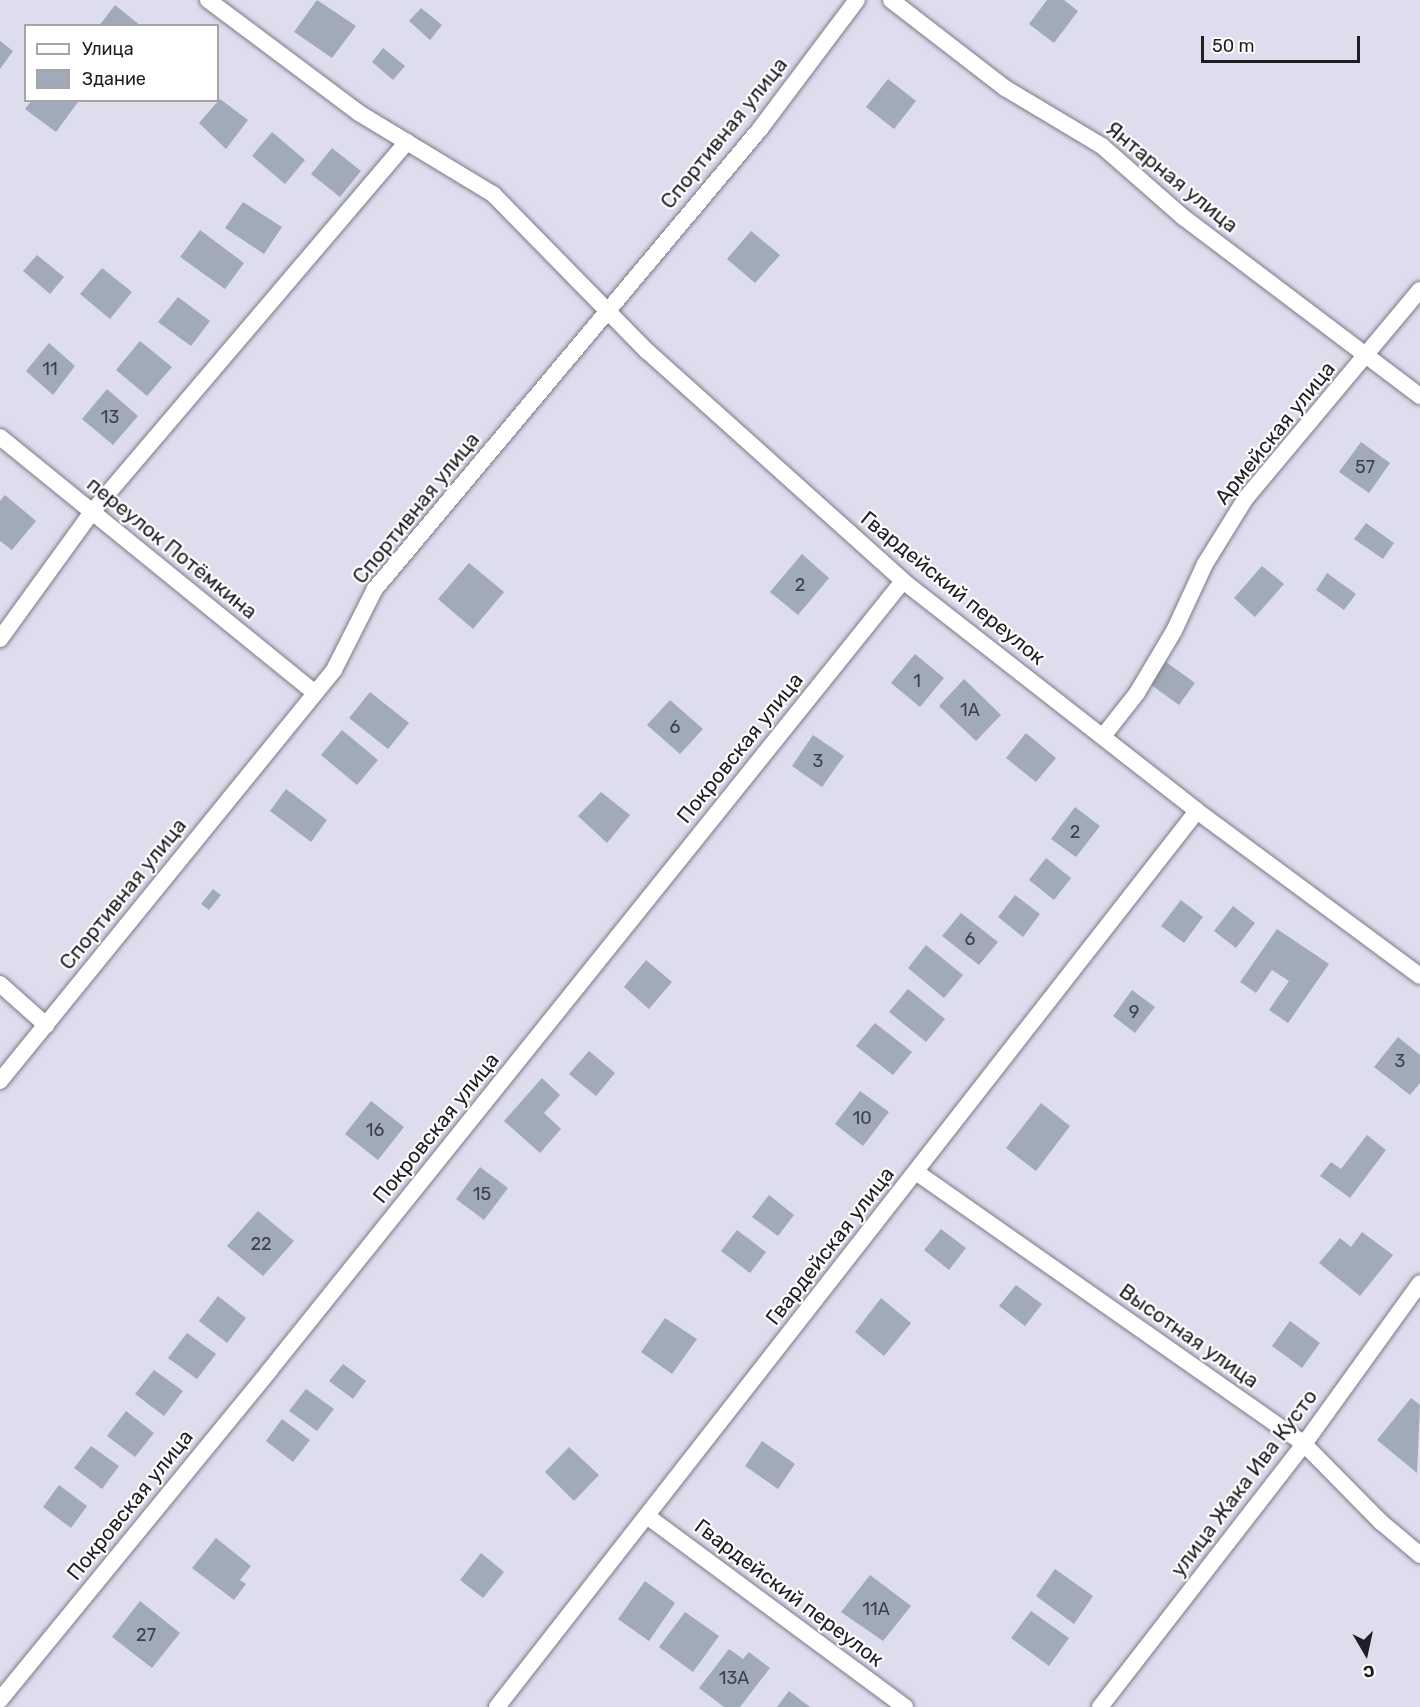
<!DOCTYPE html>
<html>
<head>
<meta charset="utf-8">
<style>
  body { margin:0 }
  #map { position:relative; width:1420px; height:1707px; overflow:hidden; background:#dde; font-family:Rubik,sans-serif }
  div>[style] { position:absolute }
  .building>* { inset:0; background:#a0aab8 }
  .roads { filter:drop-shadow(0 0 2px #7a7988) drop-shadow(0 0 2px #7a7988) }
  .minor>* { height:16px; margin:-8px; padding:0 8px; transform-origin:8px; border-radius:8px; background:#fff }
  span { translate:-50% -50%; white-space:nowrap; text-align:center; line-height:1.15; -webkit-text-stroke:4.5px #fff; paint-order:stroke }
  .number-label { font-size:18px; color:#3e4149 }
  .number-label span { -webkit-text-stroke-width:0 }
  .street-label { font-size:21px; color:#1e1e24 }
  .legend { position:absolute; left:24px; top:24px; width:195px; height:78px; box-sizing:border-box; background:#fff; border:2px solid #a5a5a7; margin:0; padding:8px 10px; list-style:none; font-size:18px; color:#1e1e24 }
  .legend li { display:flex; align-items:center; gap:12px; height:30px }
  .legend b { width:30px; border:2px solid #a5a5a7 }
  .north { position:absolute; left:1336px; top:1623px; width:60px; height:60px; -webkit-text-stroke:4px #fff; paint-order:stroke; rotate:171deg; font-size:16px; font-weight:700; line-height:24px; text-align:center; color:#1e1e24 }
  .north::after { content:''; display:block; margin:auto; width:21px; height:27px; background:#1e1e24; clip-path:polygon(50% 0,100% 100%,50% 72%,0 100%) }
  .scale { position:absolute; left:1201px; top:36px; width:159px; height:27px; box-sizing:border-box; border:3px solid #1e1e24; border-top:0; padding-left:8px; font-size:18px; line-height:21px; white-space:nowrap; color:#1e1e24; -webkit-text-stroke:4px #fff; paint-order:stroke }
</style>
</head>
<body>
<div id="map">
  <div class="building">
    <div style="clip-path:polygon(317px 0,356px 26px,332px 58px,294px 32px)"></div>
    <div style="clip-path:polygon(1047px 0,1064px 0,1078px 11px,1054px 43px,1029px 24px)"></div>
    <div style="clip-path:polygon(115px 5px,141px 26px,99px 26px)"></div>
    <div style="clip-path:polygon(421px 8px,442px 25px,430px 40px,409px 21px)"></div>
    <div style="clip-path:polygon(0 41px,13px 51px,0 69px)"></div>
    <div style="clip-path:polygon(383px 48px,405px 66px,393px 80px,372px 62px)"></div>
    <div style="clip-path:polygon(888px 79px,916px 101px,894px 129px,866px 107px)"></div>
    <div style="clip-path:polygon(220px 99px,248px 120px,226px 149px,199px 123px)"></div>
    <div style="clip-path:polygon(32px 100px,76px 100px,78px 102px,56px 132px,25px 109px)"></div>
    <div style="clip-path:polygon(272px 132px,305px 160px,285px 184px,252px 156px)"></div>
    <div style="clip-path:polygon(332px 148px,361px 171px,340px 197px,311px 174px)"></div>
    <div style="clip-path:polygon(243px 202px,282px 227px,264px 254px,225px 228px)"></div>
    <div style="clip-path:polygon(200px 230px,244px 263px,225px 289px,180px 257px)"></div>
    <div style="clip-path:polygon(751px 231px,780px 255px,755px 283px,727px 259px)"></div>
    <div style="clip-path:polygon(37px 255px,64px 277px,50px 294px,23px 271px)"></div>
    <div style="clip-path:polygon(102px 268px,132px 292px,110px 319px,80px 294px)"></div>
    <div style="clip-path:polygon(178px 297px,210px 321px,191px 346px,158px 322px)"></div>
    <div style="clip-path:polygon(140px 341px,172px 367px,147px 396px,116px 370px)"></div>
    <div style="clip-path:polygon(49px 343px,75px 366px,53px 395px,26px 371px)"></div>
    <div style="clip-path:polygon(107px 389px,138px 416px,113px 445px,82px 419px)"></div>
    <div style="clip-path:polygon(1361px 442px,1390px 463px,1369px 493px,1339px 472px)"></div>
    <div style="clip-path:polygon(5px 495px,36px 521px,12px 550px,0 541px,0 501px)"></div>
    <div style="clip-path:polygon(1366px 523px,1394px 543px,1383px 559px,1354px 539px)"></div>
    <div style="clip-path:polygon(802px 554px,829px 578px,798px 615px,770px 592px)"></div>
    <div style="clip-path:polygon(469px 563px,504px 592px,473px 629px,438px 599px)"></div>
    <div style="clip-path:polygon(1262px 566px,1284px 584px,1255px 617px,1234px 598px)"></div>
    <div style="clip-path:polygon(1327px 573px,1356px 594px,1344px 610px,1316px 590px)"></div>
    <div style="clip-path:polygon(915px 654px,944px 678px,920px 707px,891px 683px)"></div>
    <div style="clip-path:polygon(1166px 662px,1195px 683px,1179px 705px,1150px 684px)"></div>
    <div style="clip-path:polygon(964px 679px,1001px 715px,976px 741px,939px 706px)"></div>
    <div style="clip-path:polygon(370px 692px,409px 723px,388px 749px,349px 718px)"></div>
    <div style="clip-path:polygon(670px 700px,703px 729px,680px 754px,647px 725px)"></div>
    <div style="clip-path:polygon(342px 730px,378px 760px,357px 785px,321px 755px)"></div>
    <div style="clip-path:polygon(1026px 733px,1056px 758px,1036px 782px,1006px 758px)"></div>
    <div style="clip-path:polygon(813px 735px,844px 756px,822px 787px,792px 766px)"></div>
    <div style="clip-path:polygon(286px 789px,327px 820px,311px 842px,270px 811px)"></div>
    <div style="clip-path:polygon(601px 792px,630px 815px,607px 843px,578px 816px)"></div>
    <div style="clip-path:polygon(1075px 807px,1100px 826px,1076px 857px,1051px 839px)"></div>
    <div style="clip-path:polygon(1046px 858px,1071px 878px,1054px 900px,1029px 880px)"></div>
    <div style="clip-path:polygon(213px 889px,221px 895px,209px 910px,201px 904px)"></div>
    <div style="clip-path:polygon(1015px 895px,1040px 914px,1023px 937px,998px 917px)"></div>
    <div style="clip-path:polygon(1181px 900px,1203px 917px,1184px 943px,1161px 926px)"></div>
    <div style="clip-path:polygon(1233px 906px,1255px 923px,1236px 948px,1214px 931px)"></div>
    <div style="clip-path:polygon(961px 913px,998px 942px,979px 965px,942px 936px)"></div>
    <div style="clip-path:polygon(1277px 929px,1329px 964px,1288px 1023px,1269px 1010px,1289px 981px,1272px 970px,1256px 993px,1240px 982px)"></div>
    <div style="clip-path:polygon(926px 945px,963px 975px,944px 998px,908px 968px)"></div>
    <div style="clip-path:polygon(646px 960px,672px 982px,649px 1009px,624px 987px)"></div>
    <div style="clip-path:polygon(908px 989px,945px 1019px,926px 1042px,889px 1012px)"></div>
    <div style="clip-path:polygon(1132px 990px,1155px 1007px,1135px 1033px,1113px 1016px)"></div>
    <div style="clip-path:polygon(875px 1023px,912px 1052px,893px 1075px,856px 1046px)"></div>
    <div style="clip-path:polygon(1398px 1037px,1420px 1055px,1420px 1083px,1410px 1095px,1374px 1067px)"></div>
    <div style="clip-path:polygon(589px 1051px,615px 1073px,596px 1096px,569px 1074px)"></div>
    <div style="clip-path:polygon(542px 1078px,560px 1095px,544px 1113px,561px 1129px,540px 1153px,504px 1121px)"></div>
    <div style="clip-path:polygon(860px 1091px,889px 1112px,863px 1146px,835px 1124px)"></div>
    <div style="clip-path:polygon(371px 1101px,404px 1127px,378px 1160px,345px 1134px)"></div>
    <div style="clip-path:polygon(1041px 1103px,1070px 1126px,1036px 1171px,1006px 1148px)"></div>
    <div style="clip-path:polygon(1367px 1135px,1386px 1150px,1350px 1198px,1320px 1176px,1331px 1162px,1341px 1169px)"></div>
    <div style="clip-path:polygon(480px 1167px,508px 1188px,484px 1220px,456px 1199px)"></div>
    <div style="clip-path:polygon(769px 1195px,794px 1215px,778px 1236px,752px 1217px)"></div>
    <div style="clip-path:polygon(258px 1211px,294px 1241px,263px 1276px,227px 1246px)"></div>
    <div style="clip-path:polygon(941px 1229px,966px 1248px,949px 1270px,924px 1250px)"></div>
    <div style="clip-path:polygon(737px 1230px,766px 1252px,750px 1273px,721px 1251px)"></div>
    <div style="clip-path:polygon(1362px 1232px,1393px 1255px,1360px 1296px,1319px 1263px,1340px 1238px,1351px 1247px)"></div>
    <div style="clip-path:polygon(1016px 1285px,1042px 1304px,1025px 1326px,999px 1306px)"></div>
    <div style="clip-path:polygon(218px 1296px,246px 1318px,227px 1343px,199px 1321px)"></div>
    <div style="clip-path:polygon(881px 1298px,911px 1323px,884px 1356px,855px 1332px)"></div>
    <div style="clip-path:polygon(665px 1318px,697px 1339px,672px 1374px,641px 1352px)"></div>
    <div style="clip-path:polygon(1290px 1321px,1320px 1343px,1302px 1368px,1272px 1346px)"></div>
    <div style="clip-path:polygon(187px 1333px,216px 1354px,197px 1379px,168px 1358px)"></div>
    <div style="clip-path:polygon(343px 1364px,366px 1381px,353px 1399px,329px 1381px)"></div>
    <div style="clip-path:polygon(154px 1370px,183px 1391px,164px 1416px,135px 1394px)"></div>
    <div style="clip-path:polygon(306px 1389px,334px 1409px,317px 1431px,289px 1411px)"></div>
    <div style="clip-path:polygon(1411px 1398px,1420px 1405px,1417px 1473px,1377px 1440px)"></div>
    <div style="clip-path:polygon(126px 1411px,154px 1433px,135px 1457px,107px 1436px)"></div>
    <div style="clip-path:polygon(282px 1419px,310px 1440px,293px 1462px,266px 1441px)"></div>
    <div style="clip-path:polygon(762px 1441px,795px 1464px,778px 1489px,745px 1466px)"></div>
    <div style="clip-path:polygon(91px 1446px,119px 1466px,102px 1489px,74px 1468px)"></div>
    <div style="clip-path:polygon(569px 1447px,599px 1475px,574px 1501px,545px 1472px)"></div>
    <div style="clip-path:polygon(59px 1485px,87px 1506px,71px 1528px,43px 1507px)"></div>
    <div style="clip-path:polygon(216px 1538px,251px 1566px,240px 1580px,246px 1584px,234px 1600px,192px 1568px)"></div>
    <div style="clip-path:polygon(481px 1553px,504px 1572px,483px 1598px,460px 1580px)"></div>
    <div style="clip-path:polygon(1055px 1569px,1093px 1596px,1074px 1624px,1036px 1596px)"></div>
    <div style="clip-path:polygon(870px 1575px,911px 1606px,883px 1641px,841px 1612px)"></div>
    <div style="clip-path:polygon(645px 1581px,675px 1603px,649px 1641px,618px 1619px)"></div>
    <div style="clip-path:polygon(140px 1601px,180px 1633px,152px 1668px,112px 1637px)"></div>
    <div style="clip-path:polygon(1031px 1611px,1069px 1638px,1049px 1666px,1011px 1638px)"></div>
    <div style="clip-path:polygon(685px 1612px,719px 1636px,693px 1672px,659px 1647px)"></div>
    <div style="clip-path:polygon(729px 1649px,743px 1659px,749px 1652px,770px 1668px,740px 1707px,724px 1707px,699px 1688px)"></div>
    <div style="clip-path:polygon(789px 1691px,810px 1707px,777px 1707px)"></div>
  </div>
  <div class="roads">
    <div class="minor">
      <div style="left:208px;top:0;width:189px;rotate:36.8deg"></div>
      <div style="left:359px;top:113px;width:157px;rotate:31.2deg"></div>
      <div style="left:493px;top:194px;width:220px;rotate:45.6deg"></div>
      <div style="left:647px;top:351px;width:344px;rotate:41.9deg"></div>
      <div style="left:903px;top:581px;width:373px;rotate:38deg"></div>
      <div style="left:1197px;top:811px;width:277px;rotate:36.5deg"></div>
      <div style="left:891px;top:0;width:144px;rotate:37.7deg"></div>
      <div style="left:1005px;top:88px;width:113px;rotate:30.9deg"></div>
      <div style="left:1102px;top:146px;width:108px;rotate:41.2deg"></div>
      <div style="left:1183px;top:217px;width:297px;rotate:37.1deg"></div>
      <div style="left:0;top:437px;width:406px;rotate:39.1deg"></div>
      <div style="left:0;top:639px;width:157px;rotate:-54.1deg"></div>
      <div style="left:92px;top:512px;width:486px;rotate:-49.6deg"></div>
      <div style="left:1104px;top:735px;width:53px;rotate:-51.8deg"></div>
      <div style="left:1137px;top:693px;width:72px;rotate:-59.2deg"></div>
      <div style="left:1174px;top:631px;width:74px;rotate:-65.2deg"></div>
      <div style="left:1205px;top:564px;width:78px;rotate:-58.2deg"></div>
      <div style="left:1246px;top:498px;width:271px;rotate:-50.1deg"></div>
      <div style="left:0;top:984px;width:62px;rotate:41.7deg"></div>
      <div style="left:0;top:1081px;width:530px;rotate:-50.9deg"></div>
      <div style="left:334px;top:670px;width:91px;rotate:-63.2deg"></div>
      <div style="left:375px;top:589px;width:600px;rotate:-50.07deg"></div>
      <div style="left:760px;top:129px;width:161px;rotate:-53.1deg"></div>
      <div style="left:916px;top:1172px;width:474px;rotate:35deg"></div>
      <div style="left:1304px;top:1444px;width:110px;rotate:45.4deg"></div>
      <div style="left:1381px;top:1522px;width:51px;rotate:40.2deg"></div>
      <div style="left:647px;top:1516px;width:321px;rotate:36.5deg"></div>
      <div style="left:0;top:1700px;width:425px;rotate:-50.7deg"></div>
      <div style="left:269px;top:1371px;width:1013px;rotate:-51.25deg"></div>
      <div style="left:497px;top:1707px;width:1137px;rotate:-52deg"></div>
      <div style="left:1100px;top:1707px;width:333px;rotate:-52.2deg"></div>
      <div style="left:1304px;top:1444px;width:198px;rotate:-54.2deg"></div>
    </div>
  </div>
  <div class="number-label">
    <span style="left:50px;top:369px">11</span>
    <span style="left:110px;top:417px">13</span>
    <span style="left:1365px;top:467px">57</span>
    <span style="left:800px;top:585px">2</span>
    <span style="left:917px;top:681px">1</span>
    <span style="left:970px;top:710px">1А</span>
    <span style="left:675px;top:727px">6</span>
    <span style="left:818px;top:761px">3</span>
    <span style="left:1075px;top:832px">2</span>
    <span style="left:970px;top:939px">6</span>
    <span style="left:1134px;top:1012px">9</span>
    <span style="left:1400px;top:1061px">3</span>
    <span style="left:862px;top:1118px">10</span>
    <span style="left:375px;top:1130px">16</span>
    <span style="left:482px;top:1194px">15</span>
    <span style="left:261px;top:1244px">22</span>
    <span style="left:876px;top:1609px">11А</span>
    <span style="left:146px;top:1635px">27</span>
    <span style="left:734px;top:1678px">13А</span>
  </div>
  <div class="street-label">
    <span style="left:724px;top:133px;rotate:-51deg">Спортивная улица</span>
    <span style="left:1172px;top:177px;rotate:39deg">Янтарная улица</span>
    <span style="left:1275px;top:433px;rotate:-51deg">Армейская улица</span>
    <span style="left:416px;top:508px;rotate:-51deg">Спортивная улица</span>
    <span style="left:172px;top:548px;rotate:39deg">переулок Потёмкина</span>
    <span style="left:953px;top:588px;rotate:39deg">Гвардейский переулок</span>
    <span style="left:740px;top:748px;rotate:-51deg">Покровская улица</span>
    <span style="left:123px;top:894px;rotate:-51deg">Спортивная улица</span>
    <span style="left:436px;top:1128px;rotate:-51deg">Покровская улица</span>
    <span style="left:830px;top:1246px;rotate:-52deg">Гвардейская улица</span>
    <span style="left:1189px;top:1336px;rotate:35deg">Высотная улица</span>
    <span style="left:1244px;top:1483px;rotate:-53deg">улица Жака Ива Кусто</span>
    <span style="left:130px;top:1505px;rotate:-51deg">Покровская улица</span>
    <span style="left:789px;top:1593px;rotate:37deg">Гвардейский переулок</span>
  </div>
  <ul class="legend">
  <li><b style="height:8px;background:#fff"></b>Улица</li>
  <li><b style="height:16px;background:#a0aab8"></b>Здание</li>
  </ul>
  <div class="north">С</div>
  <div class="scale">50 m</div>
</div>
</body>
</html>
